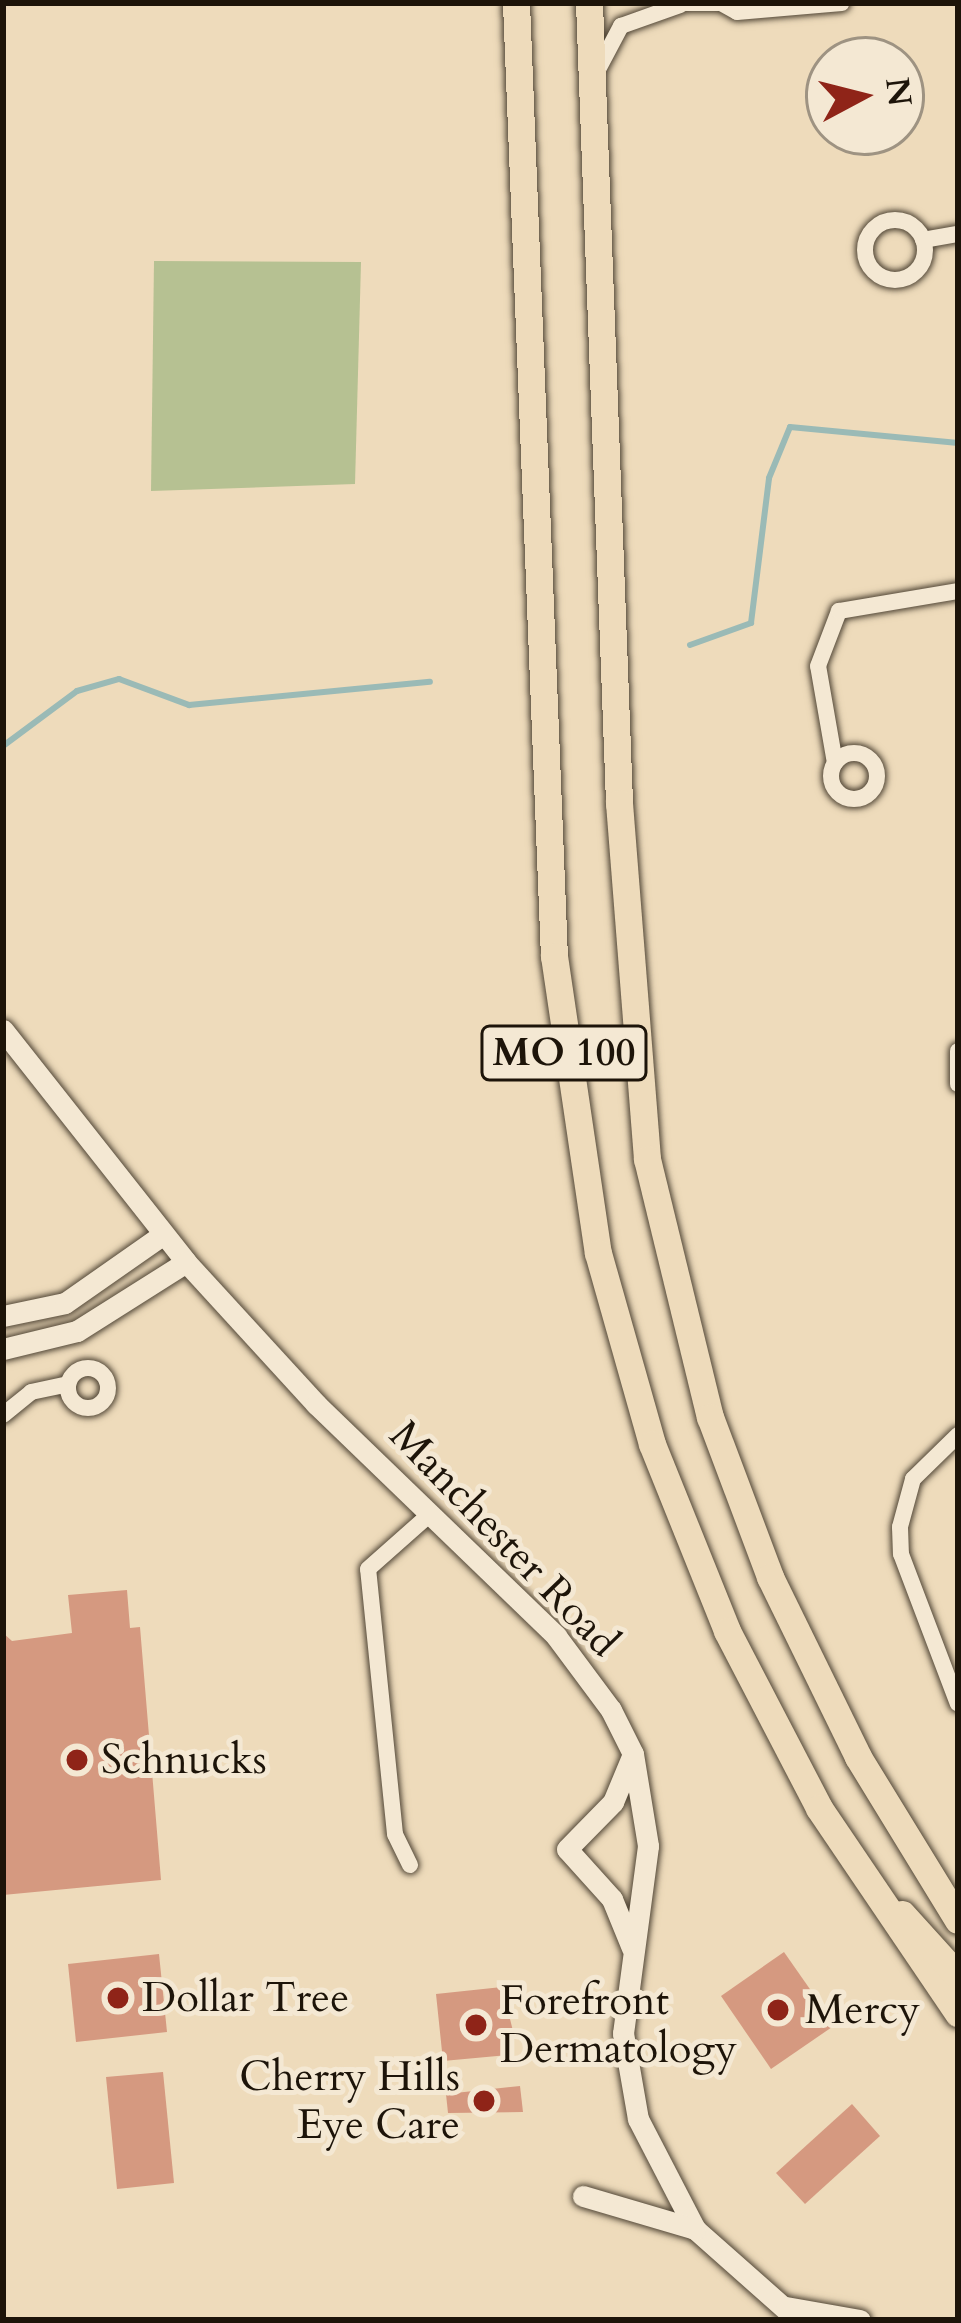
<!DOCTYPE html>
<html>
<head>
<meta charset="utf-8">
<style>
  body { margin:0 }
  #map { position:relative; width:961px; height:2323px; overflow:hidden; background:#eedbbb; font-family:Cardo,serif }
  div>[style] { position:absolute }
  .green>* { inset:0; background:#b6c192 }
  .stream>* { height:6px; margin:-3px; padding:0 3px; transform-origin:3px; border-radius:3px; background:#9abab6 }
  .building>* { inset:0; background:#d59980 }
  .roads { filter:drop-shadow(0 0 3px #514636) drop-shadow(0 0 3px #514636) }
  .minor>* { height:16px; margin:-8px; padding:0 8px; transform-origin:8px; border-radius:8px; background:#f4e8d3 }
  .minor>.ring { margin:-8px; padding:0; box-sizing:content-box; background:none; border:16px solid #f4e8d3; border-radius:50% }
  .tertiary>* { height:21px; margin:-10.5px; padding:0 10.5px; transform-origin:10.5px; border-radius:10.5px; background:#f4e8d3 }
  .trunk>* { height:27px; margin:-13.5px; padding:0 13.5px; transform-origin:13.5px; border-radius:13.5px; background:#eedbbb }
  .dots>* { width:33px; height:33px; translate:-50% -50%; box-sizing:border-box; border:6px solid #f4e8d3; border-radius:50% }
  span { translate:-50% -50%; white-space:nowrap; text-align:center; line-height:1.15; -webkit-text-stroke:10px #f4e8d3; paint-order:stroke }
  .shield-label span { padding:3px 9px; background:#f4e8d3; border:3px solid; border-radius:9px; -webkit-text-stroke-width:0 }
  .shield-label { font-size:39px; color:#1d1409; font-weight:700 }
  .street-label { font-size:42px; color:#1d1409 }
  .poi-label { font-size:42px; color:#1d1409 }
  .left { translate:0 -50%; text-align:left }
  .right { translate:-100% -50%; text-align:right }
  .frame { position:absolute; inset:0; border:6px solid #1d1409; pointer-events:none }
  .north { position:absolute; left:805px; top:36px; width:120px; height:120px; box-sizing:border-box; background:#f4e8d3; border:3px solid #9e9382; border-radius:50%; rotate:83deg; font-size:33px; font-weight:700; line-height:48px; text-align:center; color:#1d1409 }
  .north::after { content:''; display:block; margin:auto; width:42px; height:54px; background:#8f2418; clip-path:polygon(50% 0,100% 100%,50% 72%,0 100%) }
</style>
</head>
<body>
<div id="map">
  <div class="green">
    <div style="clip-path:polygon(154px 261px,361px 262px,355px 484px,151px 491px)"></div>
  </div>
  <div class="stream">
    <div style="left:690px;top:645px;width:65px;rotate:-19.8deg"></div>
    <div style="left:751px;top:623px;width:146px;rotate:-82.9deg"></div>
    <div style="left:769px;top:478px;width:55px;rotate:-67.6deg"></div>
    <div style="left:790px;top:427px;width:169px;rotate:5.4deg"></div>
    <div style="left:3px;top:746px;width:92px;rotate:-36.6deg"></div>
    <div style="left:77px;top:691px;width:44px;rotate:-15.9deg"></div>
    <div style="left:119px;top:679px;width:75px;rotate:20.4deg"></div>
    <div style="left:189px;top:705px;width:242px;rotate:-5.5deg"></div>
  </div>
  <div class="building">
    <div style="clip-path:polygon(127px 1590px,130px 1628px,140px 1627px,161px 1880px,3px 1895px,3px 1633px,12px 1641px,72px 1633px,68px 1595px)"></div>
    <div style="clip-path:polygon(784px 1952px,835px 2025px,771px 2069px,721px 1996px)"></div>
    <div style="clip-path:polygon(159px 1954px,167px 2032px,76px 2042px,68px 1964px)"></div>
    <div style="clip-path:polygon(502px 1987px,515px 2039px,507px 2040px,508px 2055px,443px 2061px,436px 1994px)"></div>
    <div style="clip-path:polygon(163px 2072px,174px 2183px,117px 2189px,106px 2077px)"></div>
    <div style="clip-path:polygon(520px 2086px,523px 2112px,448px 2113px,446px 2094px)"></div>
    <div style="clip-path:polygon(852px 2104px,880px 2136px,805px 2204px,776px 2173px)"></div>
  </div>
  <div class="roads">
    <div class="minor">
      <div style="left:673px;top:3px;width:46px"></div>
      <div style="left:721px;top:3px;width:18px;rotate:29deg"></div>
      <div style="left:737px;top:12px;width:105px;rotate:-4.9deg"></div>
      <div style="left:594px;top:77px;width:58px;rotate:-62.1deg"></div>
      <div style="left:621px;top:26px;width:63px;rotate:-19.6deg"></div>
      <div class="ring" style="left:865px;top:220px;width:44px;height:44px"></div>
      <div style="left:923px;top:240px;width:36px;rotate:-10deg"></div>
      <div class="ring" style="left:831px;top:753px;width:30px;height:30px"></div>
      <div style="left:835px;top:763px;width:98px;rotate:-99.9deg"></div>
      <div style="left:818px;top:666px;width:59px;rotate:-69.1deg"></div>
      <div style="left:839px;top:611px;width:121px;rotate:-9.5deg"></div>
      <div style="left:958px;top:1051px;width:33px;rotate:90deg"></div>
      <div class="ring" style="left:68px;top:1368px;width:24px;height:24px"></div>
      <div style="left:3px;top:1415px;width:36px;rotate:-39deg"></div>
      <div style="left:31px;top:1392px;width:38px;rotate:-12deg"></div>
      <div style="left:958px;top:1435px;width:63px;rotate:135.6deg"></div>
      <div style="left:913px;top:1479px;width:50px;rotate:105.2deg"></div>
      <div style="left:900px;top:1527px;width:27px;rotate:88deg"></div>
      <div style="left:901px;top:1554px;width:160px;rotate:69.2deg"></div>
      <div style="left:410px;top:1865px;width:34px;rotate:-116deg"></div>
      <div style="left:395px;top:1834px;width:266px;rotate:-95.8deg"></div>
      <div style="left:368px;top:1569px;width:81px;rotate:-41.5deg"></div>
    </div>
    <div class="tertiary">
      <div style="left:3px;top:1030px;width:295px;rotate:51.7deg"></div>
      <div style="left:186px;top:1262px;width:193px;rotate:47.5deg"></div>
      <div style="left:316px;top:1404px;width:334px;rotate:44deg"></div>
      <div style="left:556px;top:1636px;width:92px;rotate:53.4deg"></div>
      <div style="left:611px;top:1710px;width:49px;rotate:63.4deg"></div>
      <div style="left:633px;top:1754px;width:93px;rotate:80.7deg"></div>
      <div style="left:648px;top:1846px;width:189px;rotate:97.6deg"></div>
      <div style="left:623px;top:2033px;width:87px;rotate:80.1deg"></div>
      <div style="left:638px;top:2119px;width:124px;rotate:62.6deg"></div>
      <div style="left:695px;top:2229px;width:137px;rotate:41.5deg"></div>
      <div style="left:3px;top:1316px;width:63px;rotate:-11.8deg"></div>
      <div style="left:65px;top:1303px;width:118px;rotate:-35deg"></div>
      <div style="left:3px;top:1349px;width:76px;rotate:-13.7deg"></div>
      <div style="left:77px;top:1331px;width:129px;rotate:-32.3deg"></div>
      <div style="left:632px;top:1948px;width:53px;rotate:-112.2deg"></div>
      <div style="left:612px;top:1899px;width:67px;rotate:-132deg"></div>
      <div style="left:567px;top:1849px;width:66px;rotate:-45.6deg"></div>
      <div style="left:613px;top:1802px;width:52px;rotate:-67.4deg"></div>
      <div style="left:583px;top:2196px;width:117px;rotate:16.4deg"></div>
      <div style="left:786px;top:2307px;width:75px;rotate:10deg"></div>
    </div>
    <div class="trunk">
      <div style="left:516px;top:3px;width:954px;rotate:87.72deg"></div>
      <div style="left:554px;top:956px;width:300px;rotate:81.6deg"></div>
      <div style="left:598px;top:1253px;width:198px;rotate:74.2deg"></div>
      <div style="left:652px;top:1444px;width:201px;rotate:68.1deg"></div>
      <div style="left:727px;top:1631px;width:199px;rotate:62.5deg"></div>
      <div style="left:819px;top:1808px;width:248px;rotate:55.9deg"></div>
      <div style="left:589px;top:3px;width:801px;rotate:87.85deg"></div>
      <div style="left:619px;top:803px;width:357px;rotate:85.5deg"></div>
      <div style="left:647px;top:1159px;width:266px;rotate:76.3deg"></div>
      <div style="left:710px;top:1417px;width:171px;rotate:69.4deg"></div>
      <div style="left:770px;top:1577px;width:200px;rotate:63.9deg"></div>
      <div style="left:858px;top:1757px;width:191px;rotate:58.5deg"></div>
      <div style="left:902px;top:1914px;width:84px;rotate:47.9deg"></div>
    </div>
  </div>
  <div class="dots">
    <div style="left:77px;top:1760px;background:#8f2418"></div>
    <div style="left:118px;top:1998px;background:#8f2418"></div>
    <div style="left:778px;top:2010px;background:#8f2418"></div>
    <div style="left:476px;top:2025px;background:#8f2418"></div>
    <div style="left:484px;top:2101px;background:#8f2418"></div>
  </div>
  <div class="shield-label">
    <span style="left:564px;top:1053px">MO 100</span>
  </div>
  <div class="street-label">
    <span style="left:504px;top:1539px;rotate:46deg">Manchester Road</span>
  </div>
  <div class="poi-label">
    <span class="left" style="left:101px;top:1760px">Schnucks</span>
    <span class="left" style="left:142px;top:1998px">Dollar Tree</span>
    <span class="left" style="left:500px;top:2025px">Forefront<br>Dermatology</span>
    <span class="left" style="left:805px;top:2010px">Mercy</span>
    <span class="right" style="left:460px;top:2101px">Cherry Hills<br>Eye Care</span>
  </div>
  <div class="frame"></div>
  <div class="north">N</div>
</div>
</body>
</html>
